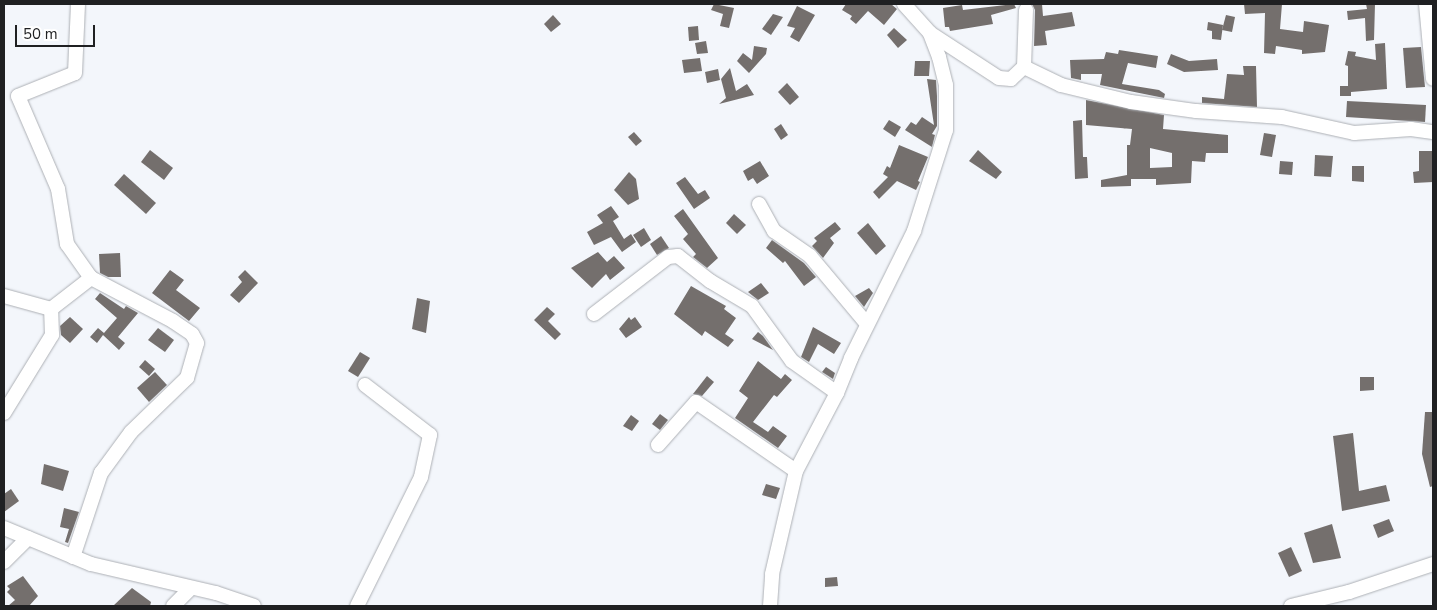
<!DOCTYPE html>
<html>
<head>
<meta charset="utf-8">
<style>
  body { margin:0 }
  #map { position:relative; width:1437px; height:610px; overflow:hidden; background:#f3f6fb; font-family:"Nunito Sans",sans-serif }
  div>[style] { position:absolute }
  .building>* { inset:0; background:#746f6d }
  .roads { filter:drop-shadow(0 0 1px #adb0b5) drop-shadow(0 0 1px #adb0b5) }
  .minor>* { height:14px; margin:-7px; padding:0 7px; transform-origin:7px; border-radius:7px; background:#fff }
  span { translate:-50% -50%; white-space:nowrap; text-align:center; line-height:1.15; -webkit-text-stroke:4px #fff; paint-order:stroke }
  .frame { position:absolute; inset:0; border:5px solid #1f2022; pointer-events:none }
  .scale { position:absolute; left:15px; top:25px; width:80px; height:22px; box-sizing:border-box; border:2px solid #1f2022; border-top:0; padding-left:6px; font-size:15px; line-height:18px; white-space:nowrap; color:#1f2022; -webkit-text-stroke:4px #fff; paint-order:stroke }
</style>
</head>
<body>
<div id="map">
  <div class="building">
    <div style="clip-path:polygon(714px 4px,734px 8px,729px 28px,720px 26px,723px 14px,711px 10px)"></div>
    <div style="clip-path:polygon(846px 4px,891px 4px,897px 9px,884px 25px,868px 11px,856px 24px,850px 19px,852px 16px,842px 10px)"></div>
    <div style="clip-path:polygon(1014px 4px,1016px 8px,991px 15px,993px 24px,950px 31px,949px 27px,945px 27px,943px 8px,962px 5px,963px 10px)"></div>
    <div style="clip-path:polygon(1032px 4px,1042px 4px,1043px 16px,1072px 12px,1075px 26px,1045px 31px,1047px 45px,1034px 46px,1035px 10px)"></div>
    <div style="clip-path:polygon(1244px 4px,1282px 4px,1280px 29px,1303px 32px,1304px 21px,1329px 25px,1325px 52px,1302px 54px,1302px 50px,1276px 46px,1275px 54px,1264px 53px,1265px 13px,1245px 14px)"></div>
    <div style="clip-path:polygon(1366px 4px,1375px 4px,1374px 40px,1366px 41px,1365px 18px,1348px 20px,1347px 11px,1367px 9px)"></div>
    <div style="clip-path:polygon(797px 6px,815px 15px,799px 42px,790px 37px,795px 28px,787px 26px)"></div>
    <div style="clip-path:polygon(773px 14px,783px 17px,771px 35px,762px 29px)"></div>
    <div style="clip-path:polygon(553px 15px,561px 24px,551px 32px,544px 24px)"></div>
    <div style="clip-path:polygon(1226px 15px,1235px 17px,1232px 32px,1222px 30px)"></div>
    <div style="clip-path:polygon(1208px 22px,1223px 25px,1221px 40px,1212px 39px,1212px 31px,1207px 30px)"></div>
    <div style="clip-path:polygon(698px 26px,699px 40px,689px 41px,688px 27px)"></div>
    <div style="clip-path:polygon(894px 28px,907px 40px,898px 48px,887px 35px)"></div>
    <div style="clip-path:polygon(706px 41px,708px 53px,697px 54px,695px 43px)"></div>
    <div style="clip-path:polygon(1385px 43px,1387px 89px,1351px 92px,1351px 96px,1340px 96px,1340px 86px,1348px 86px,1348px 66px,1345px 65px,1348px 51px,1356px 52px,1355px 56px,1376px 60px,1375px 44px)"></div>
    <div style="clip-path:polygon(754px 46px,767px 48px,766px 54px,749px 73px,737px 61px,743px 53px,752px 60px)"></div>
    <div style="clip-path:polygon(1421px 47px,1425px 87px,1406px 88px,1403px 48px)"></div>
    <div style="clip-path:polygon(1119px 50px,1158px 56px,1156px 68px,1128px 63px,1122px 84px,1159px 90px,1165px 94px,1164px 98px,1100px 85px,1102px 74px,1081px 74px,1081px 80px,1071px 78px,1070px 60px,1104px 59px,1106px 52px,1118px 54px)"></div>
    <div style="clip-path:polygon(1171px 54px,1189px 61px,1217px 59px,1218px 70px,1184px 72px,1167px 64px)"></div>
    <div style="clip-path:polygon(700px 58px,702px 71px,684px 73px,682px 60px)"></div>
    <div style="clip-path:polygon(915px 61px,930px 61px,929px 76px,914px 76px)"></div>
    <div style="clip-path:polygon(1243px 66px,1256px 66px,1257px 107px,1202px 103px,1202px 97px,1224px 99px,1227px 74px,1244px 75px)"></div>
    <div style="clip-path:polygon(730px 68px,736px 91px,747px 84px,754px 95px,719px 104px,726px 98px,721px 79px)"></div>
    <div style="clip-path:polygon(718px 69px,720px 80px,707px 83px,705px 72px)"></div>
    <div style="clip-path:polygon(927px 79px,936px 80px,937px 96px,937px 126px,932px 134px,935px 135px,932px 147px,905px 130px,911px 122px,916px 125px,922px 117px,934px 125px)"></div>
    <div style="clip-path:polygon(787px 83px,799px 97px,790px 105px,778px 92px)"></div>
    <div style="clip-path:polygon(evenodd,1086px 100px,1164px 115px,1163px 129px,1228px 135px,1228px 153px,1206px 153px,1205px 162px,1192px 161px,1191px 183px,1156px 185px,1156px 179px,1131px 179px,1131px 186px,1101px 187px,1101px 180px,1127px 175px,1127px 145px,1130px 145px,1132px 129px,1086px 125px,1086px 100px,1150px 148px,1172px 153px,1172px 167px,1150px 168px,1150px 148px)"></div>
    <div style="clip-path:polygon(1347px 101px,1426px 105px,1425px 122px,1346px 117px)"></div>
    <div style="clip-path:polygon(889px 120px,901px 127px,895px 137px,883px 129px)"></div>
    <div style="clip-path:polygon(1082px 120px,1083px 157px,1087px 157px,1088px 178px,1075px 179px,1073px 121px)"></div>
    <div style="clip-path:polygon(781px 124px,788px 135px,781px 140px,774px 129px)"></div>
    <div style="clip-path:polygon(634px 132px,642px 141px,636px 146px,628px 137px)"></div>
    <div style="clip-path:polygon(1264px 133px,1276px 135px,1272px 157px,1260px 155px)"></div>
    <div style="clip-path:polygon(899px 145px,928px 157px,918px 181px,920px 182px,916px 190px,897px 181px,879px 199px,873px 192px,888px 177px,883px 174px,887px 166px,890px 168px)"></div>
    <div style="clip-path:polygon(150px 150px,173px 168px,164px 180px,141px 162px)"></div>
    <div style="clip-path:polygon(978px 150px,1002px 172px,996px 179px,969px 161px)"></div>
    <div style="clip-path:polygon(1419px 151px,1433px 151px,1433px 182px,1414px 183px,1413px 172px,1419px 171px)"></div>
    <div style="clip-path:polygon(1315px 155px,1333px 156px,1331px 177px,1314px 176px)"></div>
    <div style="clip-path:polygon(760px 161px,769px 176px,757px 184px,753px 178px,748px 181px,743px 171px)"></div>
    <div style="clip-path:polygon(1280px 161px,1293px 162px,1292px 175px,1279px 174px)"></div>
    <div style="clip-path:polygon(1352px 166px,1364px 166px,1364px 182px,1352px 181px)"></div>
    <div style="clip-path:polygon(629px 172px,636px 179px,639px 199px,628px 205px,614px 190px)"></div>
    <div style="clip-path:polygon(124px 174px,156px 203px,146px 214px,114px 185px)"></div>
    <div style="clip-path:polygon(685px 177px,698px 194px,705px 190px,710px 198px,694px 209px,676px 183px)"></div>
    <div style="clip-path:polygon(611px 206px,619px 217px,613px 221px,624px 239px,631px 234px,636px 242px,622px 252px,611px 237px,594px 245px,587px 232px,603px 223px,597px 215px)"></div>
    <div style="clip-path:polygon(683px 209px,718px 258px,707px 268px,693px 257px,696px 254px,683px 239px,688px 234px,674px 216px)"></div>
    <div style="clip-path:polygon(734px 214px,746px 225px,737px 234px,726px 223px)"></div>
    <div style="clip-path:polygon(835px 222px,841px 229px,830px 238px,834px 243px,823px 258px,812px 246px,817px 241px,814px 238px)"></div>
    <div style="clip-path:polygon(868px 223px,886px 246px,876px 255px,857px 233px)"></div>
    <div style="clip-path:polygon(644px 228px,651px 240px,641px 247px,633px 235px)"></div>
    <div style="clip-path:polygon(661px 236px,669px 248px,657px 255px,650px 244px)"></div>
    <div style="clip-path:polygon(772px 240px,804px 263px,816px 277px,804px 286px,785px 261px,783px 263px,766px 248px)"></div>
    <div style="clip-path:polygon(598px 252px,607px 262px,614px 256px,625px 268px,610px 280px,606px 274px,592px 288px,571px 268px)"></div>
    <div style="clip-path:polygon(120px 253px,121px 277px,108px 277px,100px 273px,99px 254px)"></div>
    <div style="clip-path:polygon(170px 270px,184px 280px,176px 290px,200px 308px,189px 321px,152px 293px)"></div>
    <div style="clip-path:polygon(245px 270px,258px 283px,239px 303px,230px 295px,242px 282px,238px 277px)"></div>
    <div style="clip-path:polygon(761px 283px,769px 293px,758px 300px,748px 292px)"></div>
    <div style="clip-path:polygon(691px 286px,726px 306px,724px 309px,736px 318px,725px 334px,734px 340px,728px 347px,705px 331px,702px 336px,674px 314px)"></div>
    <div style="clip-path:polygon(869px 288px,873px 293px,864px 307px,855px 296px)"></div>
    <div style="clip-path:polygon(100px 293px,124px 309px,126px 306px,138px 313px,118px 337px,125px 343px,119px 350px,103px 335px,97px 343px,90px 337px,98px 328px,104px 333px,117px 318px,95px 299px)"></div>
    <div style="clip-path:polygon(417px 298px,430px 301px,426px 333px,412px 329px)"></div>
    <div style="clip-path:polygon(547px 307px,555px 314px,548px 321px,561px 334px,555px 340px,534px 320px)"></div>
    <div style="clip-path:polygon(70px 317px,83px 329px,70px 343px,61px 335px,60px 326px)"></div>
    <div style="clip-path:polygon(629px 317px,631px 320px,635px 317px,642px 327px,626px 338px,619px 329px)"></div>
    <div style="clip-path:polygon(813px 327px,841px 343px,834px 354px,818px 344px,809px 362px,801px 357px)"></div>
    <div style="clip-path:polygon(158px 328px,174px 340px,165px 352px,148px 340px)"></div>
    <div style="clip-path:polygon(758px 332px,763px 336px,773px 350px,752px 339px)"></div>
    <div style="clip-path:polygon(360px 352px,370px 358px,358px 377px,348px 371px)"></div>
    <div style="clip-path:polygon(145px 360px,155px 369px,149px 376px,139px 367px)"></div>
    <div style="clip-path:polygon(758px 361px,781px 379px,785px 374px,792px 380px,777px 397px,774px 395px,753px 422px,768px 432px,773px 426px,787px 436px,778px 448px,735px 418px,748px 398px,739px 391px)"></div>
    <div style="clip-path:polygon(826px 367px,835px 373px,833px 379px,822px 372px)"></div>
    <div style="clip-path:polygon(155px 372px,167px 385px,149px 402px,137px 388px)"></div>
    <div style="clip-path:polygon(707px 376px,714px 382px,702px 396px,693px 394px)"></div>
    <div style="clip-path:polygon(1360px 377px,1374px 377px,1374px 390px,1360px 391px)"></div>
    <div style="clip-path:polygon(1425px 412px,1433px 412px,1433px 486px,1430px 487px,1422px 454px)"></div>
    <div style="clip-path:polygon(660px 414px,668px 420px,660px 430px,652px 424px)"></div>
    <div style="clip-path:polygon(631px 415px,639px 421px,632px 431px,623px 426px)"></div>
    <div style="clip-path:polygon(1353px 433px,1359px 491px,1386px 485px,1390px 501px,1342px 511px,1333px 436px)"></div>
    <div style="clip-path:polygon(44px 464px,69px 471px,63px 491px,41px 484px)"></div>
    <div style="clip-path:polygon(766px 484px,780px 488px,776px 499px,762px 495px)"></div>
    <div style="clip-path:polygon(11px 489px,19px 501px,4px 512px,4px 494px)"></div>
    <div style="clip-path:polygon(64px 508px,79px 512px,68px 543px,65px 542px,69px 529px,60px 527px)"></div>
    <div style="clip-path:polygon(1389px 519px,1394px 531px,1378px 538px,1373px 525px)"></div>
    <div style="clip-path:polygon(1332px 524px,1341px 558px,1313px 563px,1304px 533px)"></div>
    <div style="clip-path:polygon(1291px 547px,1302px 571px,1289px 577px,1278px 553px)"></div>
    <div style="clip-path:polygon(23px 576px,38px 596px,29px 606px,8px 606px,15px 600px,7px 592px,10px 589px,7px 586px)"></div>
    <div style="clip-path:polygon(837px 577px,838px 586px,825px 587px,825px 578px)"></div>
    <div style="clip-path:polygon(132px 588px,151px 602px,150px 606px,113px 606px)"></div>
  </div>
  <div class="roads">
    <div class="minor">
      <div style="left:1426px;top:4px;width:75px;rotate:84.7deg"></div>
      <div style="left:930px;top:33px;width:82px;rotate:33.1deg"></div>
      <div style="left:999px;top:78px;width:12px;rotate:5deg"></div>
      <div style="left:1011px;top:79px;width:18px;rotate:-43deg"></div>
      <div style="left:1024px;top:67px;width:57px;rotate:-88deg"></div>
      <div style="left:1024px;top:67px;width:41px;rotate:25.9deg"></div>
      <div style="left:1061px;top:85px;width:72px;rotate:13.7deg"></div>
      <div style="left:1131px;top:102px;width:66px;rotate:7.9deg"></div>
      <div style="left:1196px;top:111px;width:86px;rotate:4deg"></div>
      <div style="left:1282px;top:117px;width:74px;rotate:12.5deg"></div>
      <div style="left:1354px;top:133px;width:57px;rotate:-4deg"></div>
      <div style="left:1411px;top:129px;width:22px;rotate:8deg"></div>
      <div style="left:759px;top:204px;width:31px;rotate:61deg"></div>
      <div style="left:774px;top:231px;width:44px;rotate:34.8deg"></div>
      <div style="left:810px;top:256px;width:89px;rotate:50deg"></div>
      <div style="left:4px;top:296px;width:49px;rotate:15.5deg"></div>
      <div style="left:594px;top:314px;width:93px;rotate:-37.6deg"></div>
      <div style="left:668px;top:257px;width:10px;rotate:-6deg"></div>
      <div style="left:678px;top:256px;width:41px;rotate:38deg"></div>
      <div style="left:710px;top:281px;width:49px;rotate:30.8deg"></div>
      <div style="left:752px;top:306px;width:68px;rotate:54deg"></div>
      <div style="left:792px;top:361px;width:55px;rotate:35.4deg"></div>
      <div style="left:4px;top:413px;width:92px;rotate:-58.4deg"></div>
      <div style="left:52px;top:335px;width:26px;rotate:-92deg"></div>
      <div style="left:51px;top:309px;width:51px;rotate:-37.8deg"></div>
      <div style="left:658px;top:445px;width:57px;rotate:-48.5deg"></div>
      <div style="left:696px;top:402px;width:121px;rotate:34.6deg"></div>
      <div style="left:4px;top:528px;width:94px;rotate:22.5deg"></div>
      <div style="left:91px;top:564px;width:128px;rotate:13.1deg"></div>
      <div style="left:216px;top:593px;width:40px;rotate:18.9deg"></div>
      <div style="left:73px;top:557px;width:89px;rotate:-71.6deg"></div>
      <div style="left:101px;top:473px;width:51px;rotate:-53.8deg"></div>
      <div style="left:131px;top:432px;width:78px;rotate:-44deg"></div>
      <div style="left:187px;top:378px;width:36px;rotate:-74deg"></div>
      <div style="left:197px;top:343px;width:10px;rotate:-119deg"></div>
      <div style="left:192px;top:334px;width:23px;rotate:-146deg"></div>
      <div style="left:173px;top:321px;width:93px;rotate:-152.3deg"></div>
      <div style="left:91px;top:278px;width:42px;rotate:-125.2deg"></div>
      <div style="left:67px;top:244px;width:56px;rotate:-99.3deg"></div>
      <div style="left:58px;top:189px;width:101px;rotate:-113.3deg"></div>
      <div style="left:18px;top:96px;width:61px;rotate:-22deg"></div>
      <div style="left:75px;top:73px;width:69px;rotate:-87.5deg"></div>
      <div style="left:4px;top:562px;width:34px;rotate:-45deg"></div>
      <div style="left:173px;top:606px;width:25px;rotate:-45deg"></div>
      <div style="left:357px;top:606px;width:144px;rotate:-63.6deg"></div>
      <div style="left:421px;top:477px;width:43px;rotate:-77.9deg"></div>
      <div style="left:430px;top:435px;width:82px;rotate:-142.4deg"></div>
      <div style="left:770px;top:606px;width:32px;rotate:-86deg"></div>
      <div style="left:772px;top:574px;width:106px;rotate:-76.9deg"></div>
      <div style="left:796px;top:471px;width:88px;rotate:-62.3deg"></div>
      <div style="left:837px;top:393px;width:38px;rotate:-68deg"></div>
      <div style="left:851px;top:358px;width:142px;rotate:-63.6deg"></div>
      <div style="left:914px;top:231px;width:106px;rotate:-72.4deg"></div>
      <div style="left:946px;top:130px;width:45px;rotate:-90deg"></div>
      <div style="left:946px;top:85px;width:29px;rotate:-104deg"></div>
      <div style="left:939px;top:57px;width:26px;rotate:-111deg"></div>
      <div style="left:930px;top:33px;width:39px;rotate:-132deg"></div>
      <div style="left:1291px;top:606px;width:60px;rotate:-13.6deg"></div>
      <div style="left:1349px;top:592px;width:89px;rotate:-18.4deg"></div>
    </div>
  </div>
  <div class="frame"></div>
  <div class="scale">50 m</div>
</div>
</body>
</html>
